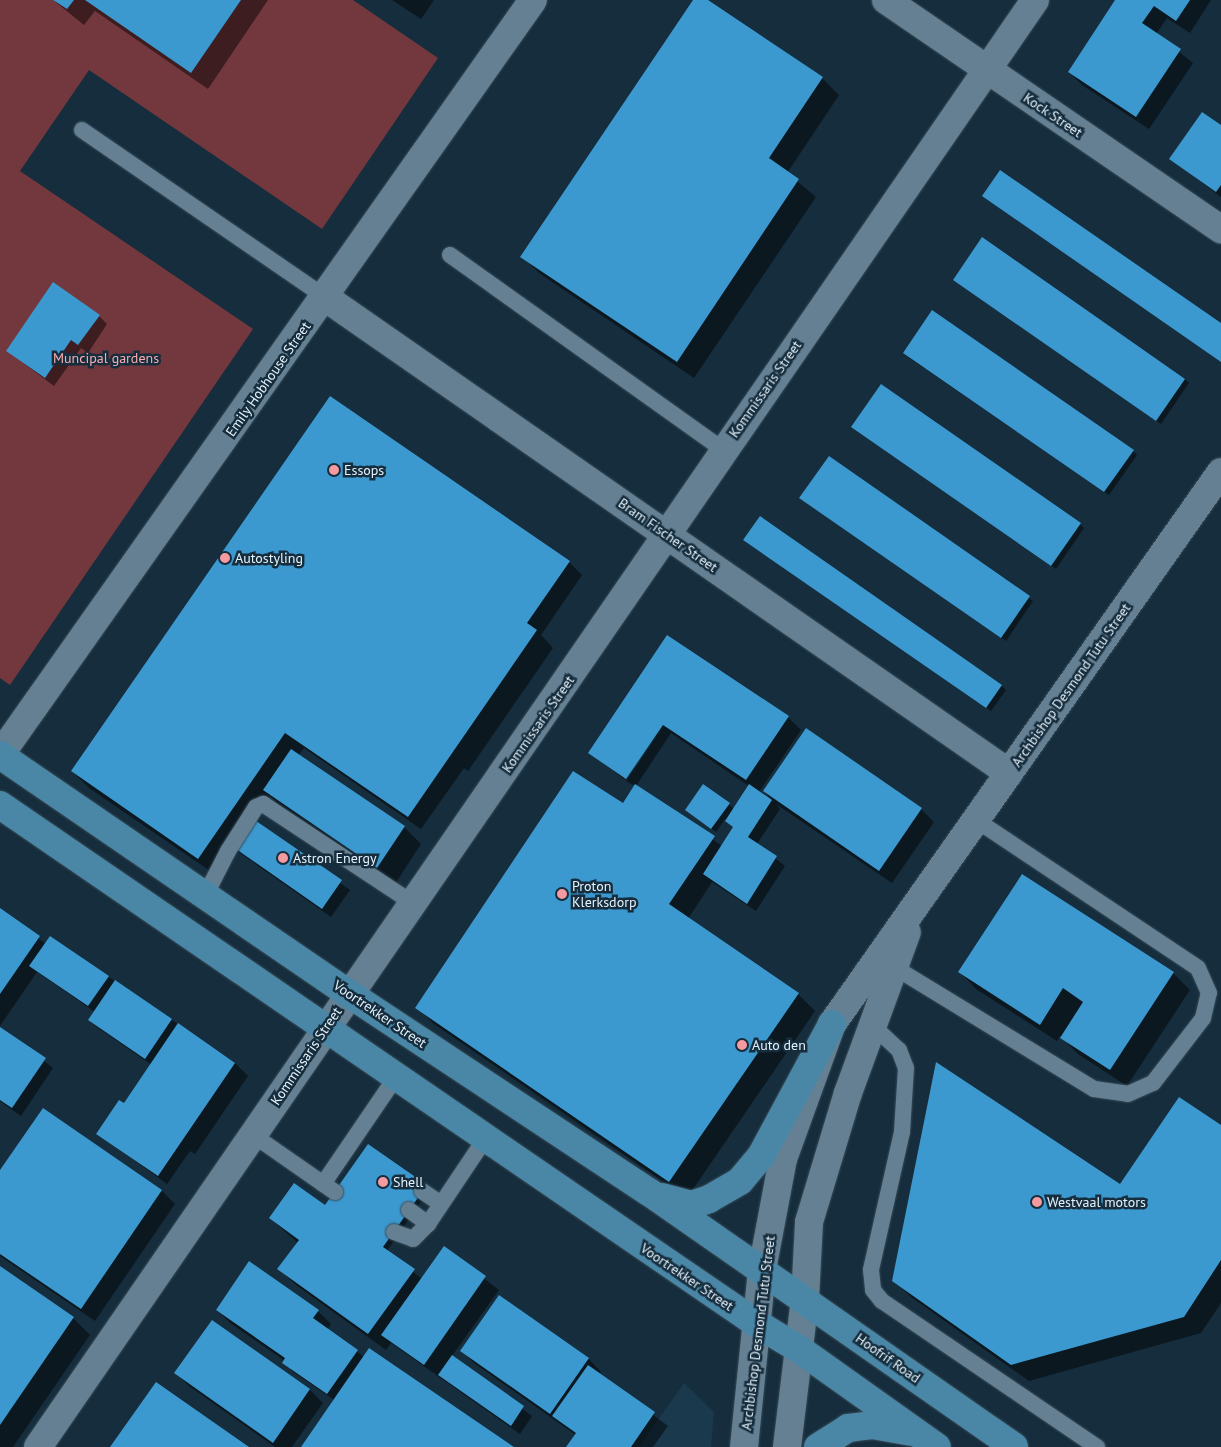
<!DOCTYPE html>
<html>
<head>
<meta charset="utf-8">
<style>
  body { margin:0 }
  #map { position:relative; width:1221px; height:1447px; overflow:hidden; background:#152d3d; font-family:"PT Sans",sans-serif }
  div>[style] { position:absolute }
  .built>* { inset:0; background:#1a394d }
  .green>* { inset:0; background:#73383d }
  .shadow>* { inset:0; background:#0007 }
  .building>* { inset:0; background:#3b99d0 }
  .roads { filter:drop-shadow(0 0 1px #374a57) drop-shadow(0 0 1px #374a57) }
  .lane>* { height:16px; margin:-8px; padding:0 8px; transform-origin:8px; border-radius:8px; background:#658092 }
  .street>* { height:28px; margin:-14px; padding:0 14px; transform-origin:14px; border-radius:14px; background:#658092 }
  .secondary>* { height:28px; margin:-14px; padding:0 14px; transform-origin:14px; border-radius:14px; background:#4a87a7 }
  .dots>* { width:14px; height:14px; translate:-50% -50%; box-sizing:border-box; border:2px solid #152d3d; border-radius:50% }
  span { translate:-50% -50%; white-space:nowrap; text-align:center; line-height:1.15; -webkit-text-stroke:5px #152d3d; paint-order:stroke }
  .street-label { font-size:14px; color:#e4f2fc }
  .park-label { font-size:14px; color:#f9adb0 }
  .poi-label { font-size:14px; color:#e4f2fc }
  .left { translate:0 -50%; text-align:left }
</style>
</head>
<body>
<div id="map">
  <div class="built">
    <div style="clip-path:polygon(684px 1383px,714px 1412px,711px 1447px,639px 1447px)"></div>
  </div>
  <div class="green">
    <div style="clip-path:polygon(0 0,353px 0,438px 58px,322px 229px,89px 70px,20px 171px,253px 329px,10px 685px,0 678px)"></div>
  </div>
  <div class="shadow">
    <div style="clip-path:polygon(53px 0,268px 0,208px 89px,95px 11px,84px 25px)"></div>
    <div style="clip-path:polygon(392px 0,434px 0,421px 19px)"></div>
    <div style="clip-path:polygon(694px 0,706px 0,822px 78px,839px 95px,787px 173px,816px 197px,694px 378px,539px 273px,522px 256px)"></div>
    <div style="clip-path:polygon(1117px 0,1211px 0,1190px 33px,1167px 18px,1156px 34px,1193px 63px,1149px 129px,1082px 85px,1069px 72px)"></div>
    <div style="clip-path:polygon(1221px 127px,1221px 197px,1171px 159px)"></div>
    <div style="clip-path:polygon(954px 280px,1185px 379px,1189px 383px,1161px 424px)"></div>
    <div style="clip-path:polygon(99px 316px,107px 324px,88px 353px,81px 348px,54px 386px,7px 351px)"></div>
    <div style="clip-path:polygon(908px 357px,1133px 451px,1137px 455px,1109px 495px)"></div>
    <div style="clip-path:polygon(857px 431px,1080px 524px,1084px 528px,1056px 569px)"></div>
    <div style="clip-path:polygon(829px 458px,1033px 601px,1006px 641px,800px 498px)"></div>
    <div style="clip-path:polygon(760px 518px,1002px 686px,1006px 690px,991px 711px,749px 544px)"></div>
    <div style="clip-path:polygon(569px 562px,582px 575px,541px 635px,553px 648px,468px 771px,464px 768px,421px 829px,304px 748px,298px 756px,404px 827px,421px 844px,395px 884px,281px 807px,270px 796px,254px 820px,350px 890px,331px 917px,237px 851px,216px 875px,89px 788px,72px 771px)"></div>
    <div style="clip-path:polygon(evenodd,668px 637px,788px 717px,801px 730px,759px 792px,773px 801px,764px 791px,921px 809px,934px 822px,892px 883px,776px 804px,780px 809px,757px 844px,785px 866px,756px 911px,712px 882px,688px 919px,798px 994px,815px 1011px,687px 1198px,434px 1024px,417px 1007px,630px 810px,635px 786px,626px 781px,663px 727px,624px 779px,590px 753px,668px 637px,671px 733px,749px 786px,734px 809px,729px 804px,686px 810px,716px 832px,725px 819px,734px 828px,722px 846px,636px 786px,671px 733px)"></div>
    <div style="clip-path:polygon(0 910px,46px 944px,109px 977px,235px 1063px,248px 1076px,195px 1154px,190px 1151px,167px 1184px,98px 1134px,130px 1108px,152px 1065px,98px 1028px,89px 1020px,95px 1012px,37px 972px,0 1026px)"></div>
    <div style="clip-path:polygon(960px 972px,1173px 973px,1190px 990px,1127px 1086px,1078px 1054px,1060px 1036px,1057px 1041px,976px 989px)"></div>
    <div style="clip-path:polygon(0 1028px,53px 1068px,21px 1116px,0 1101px)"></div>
    <div style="clip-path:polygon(43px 1110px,162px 1191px,175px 1204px,95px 1321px,0 1256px,0 1173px)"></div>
    <div style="clip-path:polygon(1221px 1126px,1221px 1303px,1201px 1333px,1029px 1381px,911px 1297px,894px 1280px,1120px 1186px)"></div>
    <div style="clip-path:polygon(430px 1189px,387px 1251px,422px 1279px,444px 1248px,499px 1290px,452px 1356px,532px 1416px,520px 1434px,391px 1343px,386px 1350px,296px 1285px,279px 1269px,298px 1243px,270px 1218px)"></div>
    <div style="clip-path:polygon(250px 1263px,318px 1311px,331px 1324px,327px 1330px,364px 1357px,512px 1447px,302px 1447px,334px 1400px,292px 1371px,285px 1361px,230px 1323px,217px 1310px)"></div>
    <div style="clip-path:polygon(0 1268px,73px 1318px,90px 1335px,13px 1447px,0 1447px)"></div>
    <div style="clip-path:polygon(212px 1322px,310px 1390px,323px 1403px,292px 1447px,275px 1447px,189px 1386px,176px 1373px)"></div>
    <div style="clip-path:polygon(462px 1351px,589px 1359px,601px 1372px,599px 1374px,668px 1426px,653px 1447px,567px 1447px,576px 1435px,474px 1363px)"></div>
  </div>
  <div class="building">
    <div style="clip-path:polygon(53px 0,74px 0,67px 9px)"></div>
    <div style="clip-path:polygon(85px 0,241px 0,191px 73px)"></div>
    <div style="clip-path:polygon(693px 0,708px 0,823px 77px,769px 158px,799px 179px,677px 362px,520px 257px)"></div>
    <div style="clip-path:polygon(1115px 0,1190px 0,1176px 21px,1154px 6px,1142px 23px,1181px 49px,1136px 117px,1068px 72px)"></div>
    <div style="clip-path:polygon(1202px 112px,1221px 125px,1221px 185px,1216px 192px,1169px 159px)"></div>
    <div style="clip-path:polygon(1000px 170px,1221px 323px,1221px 362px,982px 196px)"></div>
    <div style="clip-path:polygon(982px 237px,1185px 379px,1156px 421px,953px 280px)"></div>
    <div style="clip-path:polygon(53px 282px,100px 315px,78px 345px,71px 340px,45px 378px,6px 351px)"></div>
    <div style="clip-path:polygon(932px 310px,1134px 450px,1104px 492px,903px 353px)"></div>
    <div style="clip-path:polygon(881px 384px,1081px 523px,1051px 566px,851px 427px)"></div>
    <div style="clip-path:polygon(330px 396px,570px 561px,527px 623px,537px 630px,408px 817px,285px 733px,198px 859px,71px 771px)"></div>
    <div style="clip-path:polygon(829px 456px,1030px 596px,1001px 638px,799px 498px)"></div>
    <div style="clip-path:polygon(760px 516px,1002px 685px,986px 708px,743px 540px)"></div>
    <div style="clip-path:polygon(667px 635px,789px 716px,746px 780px,663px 725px,626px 779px,588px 753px)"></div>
    <div style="clip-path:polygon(806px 728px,922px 808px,879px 871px,763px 791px)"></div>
    <div style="clip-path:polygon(291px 749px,405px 826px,377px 868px,263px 790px)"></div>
    <div style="clip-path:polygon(573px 771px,623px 803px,635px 784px,715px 836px,669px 904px,799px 993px,669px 1182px,415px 1008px)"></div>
    <div style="clip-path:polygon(703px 784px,730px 803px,711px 829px,685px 810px)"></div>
    <div style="clip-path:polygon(749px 784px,772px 800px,748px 837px,777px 856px,747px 904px,703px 874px,733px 827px,725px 821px)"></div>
    <div style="clip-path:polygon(246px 814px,342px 880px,322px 909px,226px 842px)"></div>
    <div style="clip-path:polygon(1022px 874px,1174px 972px,1110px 1070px,1060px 1038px,1083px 1002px,1063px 988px,1040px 1025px,958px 972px)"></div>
    <div style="clip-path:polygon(0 908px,40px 936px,0 994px)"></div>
    <div style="clip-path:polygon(50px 936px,109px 976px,88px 1006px,29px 966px)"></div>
    <div style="clip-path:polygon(115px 980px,172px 1019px,145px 1059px,88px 1020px)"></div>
    <div style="clip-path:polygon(178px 1023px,235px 1063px,158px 1176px,96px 1134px,119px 1100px,124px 1103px)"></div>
    <div style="clip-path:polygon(0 1027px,46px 1058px,12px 1108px,0 1100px)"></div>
    <div style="clip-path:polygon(936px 1062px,1120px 1184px,1179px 1097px,1221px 1125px,1221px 1260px,1184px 1317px,1011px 1365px,892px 1281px)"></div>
    <div style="clip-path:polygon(43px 1108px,162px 1190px,81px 1309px,0 1254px,0 1170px)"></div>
    <div style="clip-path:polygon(368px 1144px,427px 1185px,383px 1247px,415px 1269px,368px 1334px,277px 1269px,299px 1240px,269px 1218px,294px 1183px,325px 1205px)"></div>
    <div style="clip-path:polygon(444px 1246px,486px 1276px,424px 1365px,381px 1335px)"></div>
    <div style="clip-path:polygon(249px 1261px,319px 1310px,313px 1318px,358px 1350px,327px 1394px,282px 1363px,285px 1358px,216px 1310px)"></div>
    <div style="clip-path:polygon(0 1266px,74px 1317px,0 1425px)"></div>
    <div style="clip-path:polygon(499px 1295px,589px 1358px,550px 1414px,460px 1351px)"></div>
    <div style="clip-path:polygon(212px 1320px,310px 1389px,273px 1443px,174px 1373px)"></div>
    <div style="clip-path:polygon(369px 1348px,514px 1447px,301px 1447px)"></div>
    <div style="clip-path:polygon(452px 1355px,524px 1406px,511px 1426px,438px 1375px)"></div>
    <div style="clip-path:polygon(588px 1365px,655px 1412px,631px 1447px,566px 1447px,576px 1433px,552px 1416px)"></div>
    <div style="clip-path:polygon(156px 1382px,249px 1447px,110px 1447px)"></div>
  </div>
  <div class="roads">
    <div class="lane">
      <div style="left:82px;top:130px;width:296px;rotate:34.5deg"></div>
      <div style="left:450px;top:255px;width:335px;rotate:35.5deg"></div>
      <div style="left:206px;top:894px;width:48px;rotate:-62.9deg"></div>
      <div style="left:228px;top:851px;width:52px;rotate:-57.5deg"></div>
      <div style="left:256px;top:807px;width:8px;rotate:-23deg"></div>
      <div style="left:263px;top:804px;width:181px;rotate:33.5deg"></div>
      <div style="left:894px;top:967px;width:234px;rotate:31.4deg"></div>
      <div style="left:1094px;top:1089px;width:34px;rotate:8deg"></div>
      <div style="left:1128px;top:1094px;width:27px;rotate:-24deg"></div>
      <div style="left:1153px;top:1083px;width:82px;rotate:-52.4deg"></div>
      <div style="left:1203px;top:1018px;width:26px;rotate:-77deg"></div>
      <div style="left:1209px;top:993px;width:27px;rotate:-114deg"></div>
      <div style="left:1198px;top:968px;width:267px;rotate:-146.3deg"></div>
      <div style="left:872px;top:1025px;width:37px;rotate:43deg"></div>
      <div style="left:899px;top:1050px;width:19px;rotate:69deg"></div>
      <div style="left:906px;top:1068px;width:64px;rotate:93.6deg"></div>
      <div style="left:902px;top:1132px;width:141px;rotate:102.7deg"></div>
      <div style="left:871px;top:1270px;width:20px;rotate:84deg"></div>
      <div style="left:873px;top:1290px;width:14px;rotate:51deg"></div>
      <div style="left:882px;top:1301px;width:260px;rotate:34.2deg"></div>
      <div style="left:253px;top:1135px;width:100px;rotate:34.8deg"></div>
      <div style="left:323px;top:1184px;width:130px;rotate:-55.7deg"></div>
      <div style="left:422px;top:1191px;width:23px;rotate:34deg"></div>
      <div style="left:409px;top:1210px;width:24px;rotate:36deg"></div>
      <div style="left:394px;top:1232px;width:20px;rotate:20deg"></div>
      <div style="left:413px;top:1239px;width:21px;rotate:-45deg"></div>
      <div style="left:428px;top:1224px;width:102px;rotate:-56.2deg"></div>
    </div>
    <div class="street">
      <div style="left:886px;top:0;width:406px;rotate:34.4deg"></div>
      <div style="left:326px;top:298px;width:832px;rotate:34.82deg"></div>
      <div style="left:0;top:755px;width:924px;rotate:-54.78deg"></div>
      <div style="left:38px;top:1447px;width:1757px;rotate:-55.43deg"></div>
      <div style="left:744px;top:1447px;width:178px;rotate:-84.2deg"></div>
      <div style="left:762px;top:1270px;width:113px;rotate:-79.3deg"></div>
      <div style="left:783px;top:1159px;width:144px;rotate:-70.1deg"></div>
      <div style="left:832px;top:1024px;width:675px;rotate:-54.83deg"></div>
      <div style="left:787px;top:1447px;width:149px;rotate:-83.1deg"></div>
      <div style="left:805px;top:1299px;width:77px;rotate:-87deg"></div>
      <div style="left:809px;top:1222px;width:135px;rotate:-73.2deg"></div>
      <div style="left:848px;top:1093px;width:171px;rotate:-69.9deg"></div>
    </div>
    <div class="secondary">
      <div style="left:0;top:755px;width:422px;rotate:34.4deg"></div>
      <div style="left:348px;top:993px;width:361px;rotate:33.5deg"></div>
      <div style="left:649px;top:1192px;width:445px;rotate:34.9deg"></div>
      <div style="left:0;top:805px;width:916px;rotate:34.42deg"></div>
      <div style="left:756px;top:1323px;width:50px;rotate:31.2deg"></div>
      <div style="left:799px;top:1349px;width:169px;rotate:35.4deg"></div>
      <div style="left:662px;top:1197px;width:30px;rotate:15deg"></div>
      <div style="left:691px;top:1205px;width:19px;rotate:-18deg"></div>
      <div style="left:709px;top:1199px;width:36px;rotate:-30deg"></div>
      <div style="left:740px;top:1181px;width:33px;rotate:-50deg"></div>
      <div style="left:761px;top:1156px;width:150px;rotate:-61.7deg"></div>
      <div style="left:818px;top:1447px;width:36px;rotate:-32deg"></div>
      <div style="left:848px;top:1428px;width:24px;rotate:-7deg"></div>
      <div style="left:872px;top:1425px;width:39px;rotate:10deg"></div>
    </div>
  </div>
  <div class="dots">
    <div style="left:334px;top:470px;background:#f49aa0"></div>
    <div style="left:225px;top:558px;background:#f49aa0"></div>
    <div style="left:283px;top:858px;background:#f49aa0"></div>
    <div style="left:562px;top:894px;background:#f49aa0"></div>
    <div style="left:742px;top:1045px;background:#f49aa0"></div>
    <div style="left:383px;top:1182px;background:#f49aa0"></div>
    <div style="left:1037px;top:1202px;background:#f49aa0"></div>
  </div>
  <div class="street-label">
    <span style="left:1053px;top:115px;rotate:34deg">Kock Street</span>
    <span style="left:268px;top:379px;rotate:-55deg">Emily Hobhouse Street</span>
    <span style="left:765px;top:389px;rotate:-55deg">Kommissaris Street</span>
    <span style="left:668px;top:535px;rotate:35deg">Bram Fischer Street</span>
    <span style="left:1071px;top:685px;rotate:-55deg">Archbishop Desmond Tutu Street</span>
    <span style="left:538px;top:724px;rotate:-55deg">Kommissaris Street</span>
    <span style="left:380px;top:1014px;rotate:34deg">Voortrekker Street</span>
    <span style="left:306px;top:1056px;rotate:-56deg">Kommissaris Street</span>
    <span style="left:687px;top:1277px;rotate:34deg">Voortrekker Street</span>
    <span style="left:758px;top:1333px;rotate:-83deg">Archbishop Desmond Tutu Street</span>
    <span style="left:888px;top:1358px;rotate:35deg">Hoofrif Road</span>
  </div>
  <div class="park-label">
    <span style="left:106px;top:358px">Muncipal gardens</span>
  </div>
  <div class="poi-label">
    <span class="left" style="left:344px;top:470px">Essops</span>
    <span class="left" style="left:235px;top:558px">Autostyling</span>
    <span class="left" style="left:293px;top:858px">Astron Energy</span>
    <span class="left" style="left:572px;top:894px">Proton<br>Klerksdorp</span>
    <span class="left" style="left:752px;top:1045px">Auto den</span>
    <span class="left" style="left:393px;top:1182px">Shell</span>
    <span class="left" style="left:1047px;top:1202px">Westvaal motors</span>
  </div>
</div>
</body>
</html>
